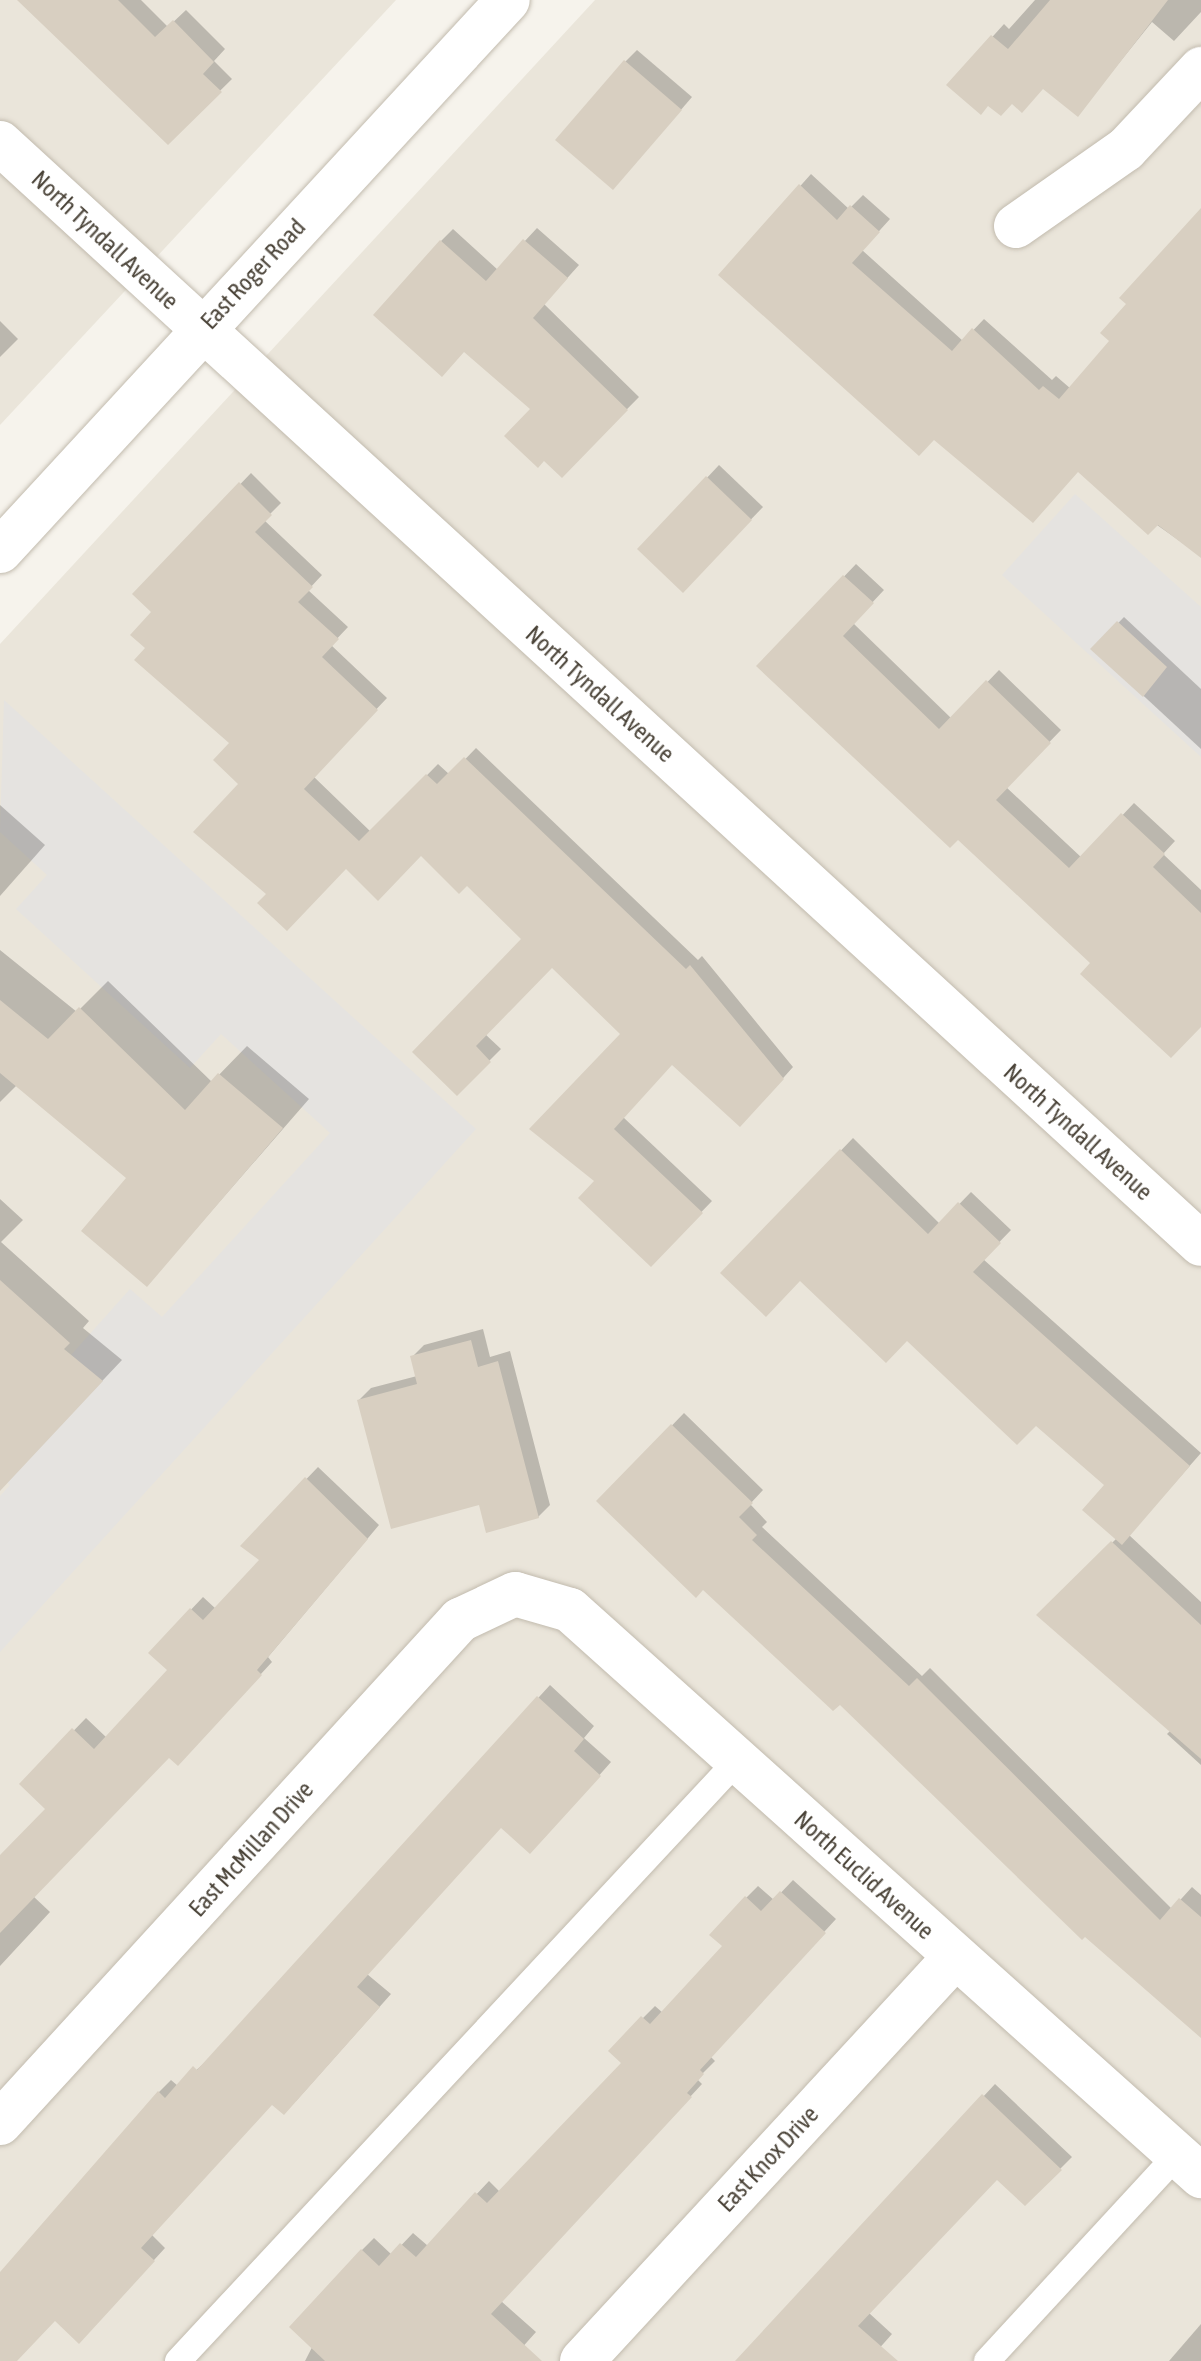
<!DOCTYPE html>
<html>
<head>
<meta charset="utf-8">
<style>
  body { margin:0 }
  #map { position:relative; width:1201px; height:2361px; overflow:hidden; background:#f6f3ec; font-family:"Asap Condensed",sans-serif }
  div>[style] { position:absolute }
  .residential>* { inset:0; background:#eae5da }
  .parking>* { inset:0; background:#e5e3e0 }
  .shadow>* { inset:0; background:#0003 }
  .building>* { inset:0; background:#d8cfc1 }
  .roads { filter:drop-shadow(0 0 2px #c2bbae) drop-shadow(0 0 2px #c2bbae) }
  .service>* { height:26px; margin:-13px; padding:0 13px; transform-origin:13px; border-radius:13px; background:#fff }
  .minor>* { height:44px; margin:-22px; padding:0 22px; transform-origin:22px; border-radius:22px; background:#fff }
  .tertiary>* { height:44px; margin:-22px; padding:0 22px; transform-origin:22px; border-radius:22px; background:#fff }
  span { translate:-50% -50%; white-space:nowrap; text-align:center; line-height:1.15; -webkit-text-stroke:7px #fff; paint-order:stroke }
  .street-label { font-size:24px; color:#4b4439 }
</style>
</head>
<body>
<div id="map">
  <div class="residential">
    <div style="clip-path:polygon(0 0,396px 0,0 425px)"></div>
    <div style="clip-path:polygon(595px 0,1201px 0,1201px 2361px,0 2361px,0 644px)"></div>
  </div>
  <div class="parking">
    <div style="clip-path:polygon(1075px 494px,1201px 607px,1201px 757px,1002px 575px)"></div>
    <div style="clip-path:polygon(4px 700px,476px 1129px,0 1652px,0 1496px,10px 1485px,0 1476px,71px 1355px,130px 1289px,162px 1317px,330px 1133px,221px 1034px,190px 1068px,16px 909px,47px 875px,0 832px)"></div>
  </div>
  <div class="shadow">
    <div style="clip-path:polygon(18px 0,141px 0,168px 27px,186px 10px,225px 49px,214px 61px,232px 79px,168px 142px)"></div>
    <div style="clip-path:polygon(1035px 0,1201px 0,1201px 12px,1174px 41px,1152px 22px,1078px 114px,1044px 87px,1013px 102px,989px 104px,949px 85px,1004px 24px,1009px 29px)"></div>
    <div style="clip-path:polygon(637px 50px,692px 97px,625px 175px,625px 62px)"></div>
    <div style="clip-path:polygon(811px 174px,849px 209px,863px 195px,890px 219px,862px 250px,963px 341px,984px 319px,1052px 380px,1056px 376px,1071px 389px,1112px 341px,1201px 212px,1201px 556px,1079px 470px,934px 437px,721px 275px)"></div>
    <div style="clip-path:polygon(537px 228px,579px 265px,544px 304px,639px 397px,562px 475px,533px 409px,441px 241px,453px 229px,498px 270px)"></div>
    <div style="clip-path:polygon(0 321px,18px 339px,0 357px)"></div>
    <div style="clip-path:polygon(719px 465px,763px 507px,683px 590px,640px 549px)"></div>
    <div style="clip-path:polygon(251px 473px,281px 503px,264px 520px,322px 575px,308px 590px,348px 627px,331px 645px,387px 698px,313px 776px,371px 832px,438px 764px,450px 775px,476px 748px,698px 960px,702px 956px,793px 1067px,751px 1114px,672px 1063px,623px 1117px,712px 1201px,651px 1264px,597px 1181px,623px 1034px,552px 966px,485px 1034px,501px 1049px,457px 1093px,415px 1052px,524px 939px,467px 884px,421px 853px,346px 867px,268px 894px,232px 743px,148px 648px,154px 612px,135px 594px)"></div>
    <div style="clip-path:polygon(856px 564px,884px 590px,853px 623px,952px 719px,999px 670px,1061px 730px,1006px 787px,1082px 858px,1134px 803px,1175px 841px,1163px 854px,1201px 890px,1201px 1024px,1093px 963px,958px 837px,759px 666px)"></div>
    <div style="clip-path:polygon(1124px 617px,1201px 689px,1201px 749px,1093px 649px)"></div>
    <div style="clip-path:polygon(0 805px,45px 845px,0 896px)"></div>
    <div style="clip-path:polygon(0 950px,77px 1012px,108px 981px,212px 1082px,247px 1046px,309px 1099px,147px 1285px,129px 1178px,17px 1085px,0 1102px)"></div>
    <div style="clip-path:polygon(853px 1138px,940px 1224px,971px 1192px,1011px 1230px,983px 1259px,1201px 1453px,1129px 1535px,1201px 1602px,1201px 1765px,1167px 1734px,1171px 1730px,1039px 1615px,1117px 1538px,1107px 1485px,1036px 1423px,907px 1338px,801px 1278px,723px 1273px)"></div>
    <div style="clip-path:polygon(0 1199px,23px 1220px,1px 1242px,89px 1321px,83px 1328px,122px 1360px,38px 1449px,0 1452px)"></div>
    <div style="clip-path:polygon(483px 1329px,490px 1357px,510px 1351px,550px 1505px,538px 1517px,481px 1502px,359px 1400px,371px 1388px,417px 1376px,412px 1357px,424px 1345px)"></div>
    <div style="clip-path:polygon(684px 1413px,763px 1490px,750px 1504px,767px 1522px,762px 1527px,922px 1676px,930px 1668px,1172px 1909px,1192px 1887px,1201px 1895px,1201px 2035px,840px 1702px,599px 1501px)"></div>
    <div style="clip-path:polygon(318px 1467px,379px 1525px,268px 1657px,272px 1662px,189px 1752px,169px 1756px,33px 1896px,50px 1912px,0 1966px,0 1858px,48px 1809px,22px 1784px,86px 1718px,107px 1738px,170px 1670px,150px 1653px,203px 1597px,216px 1609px,262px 1560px,243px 1545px)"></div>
    <div style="clip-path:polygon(550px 1685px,594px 1726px,584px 1738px,611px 1762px,542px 1840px,501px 1826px,367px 1974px,391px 1994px,296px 2101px,272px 2102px,152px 2235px,165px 2248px,91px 2329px,55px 2319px,15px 2361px,0 2361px,0 2274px,159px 2092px,171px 2080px,178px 2086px,209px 2059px)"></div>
    <div style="clip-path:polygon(793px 1880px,836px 1919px,710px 2056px,715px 2061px,697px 2079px,702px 2084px,501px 2301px,536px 2332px,510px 2361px,305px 2361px,362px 2250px,374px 2238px,392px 2255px,413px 2233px,428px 2246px,489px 2181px,500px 2192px,624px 2063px,643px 2018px,655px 2006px,663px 2013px,725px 1946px,746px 1898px,758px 1886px,774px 1900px)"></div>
    <div style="clip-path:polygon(995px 2084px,1072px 2157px,1025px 2204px,997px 2177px,869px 2313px,892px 2334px,868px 2361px,738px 2361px)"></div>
    <div style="clip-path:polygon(1201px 2324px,1201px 2361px,1169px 2361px)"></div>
  </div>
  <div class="building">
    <div style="clip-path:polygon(17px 0,118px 0,155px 37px,173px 20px,214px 62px,203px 74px,222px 92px,168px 145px)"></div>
    <div style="clip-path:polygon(1050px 0,1168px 0,1078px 117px,1043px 89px,1022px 113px,1012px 104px,1001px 116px,988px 106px,981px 115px,946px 85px,991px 35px,1008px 49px)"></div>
    <div style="clip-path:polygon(624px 60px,682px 110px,613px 190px,555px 140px)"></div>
    <div style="clip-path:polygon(799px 184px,837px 220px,850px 205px,880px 232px,852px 263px,952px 351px,972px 328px,1039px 390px,1043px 386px,1059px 399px,1109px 341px,1100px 333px,1126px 304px,1119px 298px,1201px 208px,1201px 558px,1158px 525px,1148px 535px,1078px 472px,1033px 523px,934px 440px,919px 456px,718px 275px)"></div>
    <div style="clip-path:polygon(523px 239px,568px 278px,533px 318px,628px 410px,562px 478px,544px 461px,538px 468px,504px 436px,530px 409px,464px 352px,442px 377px,373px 315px,440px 240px,486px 281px)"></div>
    <div style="clip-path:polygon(706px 476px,752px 520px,683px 593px,637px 549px)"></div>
    <div style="clip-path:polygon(239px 482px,272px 515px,255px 532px,313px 587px,298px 602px,339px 639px,322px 657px,378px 710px,304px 789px,359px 841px,426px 774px,437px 784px,464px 757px,686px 969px,690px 965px,784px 1079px,740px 1127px,672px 1065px,614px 1129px,703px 1213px,651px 1267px,578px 1198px,594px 1181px,529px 1129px,620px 1034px,552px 968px,476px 1046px,491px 1062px,457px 1096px,412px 1052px,521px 939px,467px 886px,459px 894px,421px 856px,378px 901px,346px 869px,287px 931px,257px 903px,266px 894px,193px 832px,238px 784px,213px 760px,229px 743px,134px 660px,145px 648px,130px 635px,151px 612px,132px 594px)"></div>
    <div style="clip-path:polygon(843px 575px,874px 603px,843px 636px,939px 729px,986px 680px,1051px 743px,996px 800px,1069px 868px,1121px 813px,1165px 854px,1153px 867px,1201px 913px,1201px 1027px,1171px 1058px,1080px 974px,1090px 963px,958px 840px,950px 848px,756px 666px)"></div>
    <div style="clip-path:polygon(1117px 621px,1167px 667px,1143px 697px,1090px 649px)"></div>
    <div style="clip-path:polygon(0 1000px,48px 1039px,79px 1007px,185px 1110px,218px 1073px,283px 1128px,147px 1287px,81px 1231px,126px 1178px,0 1073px)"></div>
    <div style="clip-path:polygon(840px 1149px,928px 1234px,958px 1202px,1001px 1243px,973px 1272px,1190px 1466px,1122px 1545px,1082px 1510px,1104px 1485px,1036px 1426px,1017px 1445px,907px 1341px,886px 1363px,800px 1281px,766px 1317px,720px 1273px)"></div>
    <div style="clip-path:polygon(0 1280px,70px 1343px,64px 1349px,103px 1381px,0 1491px)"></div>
    <div style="clip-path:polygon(471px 1340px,478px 1367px,498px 1361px,539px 1518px,486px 1533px,479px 1505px,391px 1529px,357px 1400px,417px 1384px,410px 1356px)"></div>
    <div style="clip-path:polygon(671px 1424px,753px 1503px,739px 1517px,757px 1535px,752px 1540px,909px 1686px,917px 1678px,1160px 1920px,1179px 1898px,1201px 1917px,1201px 2038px,1085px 1937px,1082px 1940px,840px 1705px,833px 1711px,703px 1590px,696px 1598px,596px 1501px)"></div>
    <div style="clip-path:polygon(305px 1477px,368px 1539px,257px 1670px,262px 1675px,178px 1766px,169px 1758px,0 1933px,0 1855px,45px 1809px,19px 1784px,72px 1728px,94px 1749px,167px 1670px,148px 1653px,190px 1608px,203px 1620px,259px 1560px,240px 1546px)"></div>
    <div style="clip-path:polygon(1111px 1541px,1201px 1625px,1201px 1759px,1036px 1615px)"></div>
    <div style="clip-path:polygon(537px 1696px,584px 1739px,574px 1751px,601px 1776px,530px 1854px,501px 1828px,357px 1987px,380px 2007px,284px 2115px,272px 2105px,141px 2248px,155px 2261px,79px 2344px,55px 2321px,17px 2361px,0 2361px,0 2272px,158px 2091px,165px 2098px,193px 2066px,197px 2070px)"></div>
    <div style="clip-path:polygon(780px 1891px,826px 1933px,700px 2070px,704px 2074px,687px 2093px,692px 2097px,491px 2314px,542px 2361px,325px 2361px,289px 2327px,361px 2249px,379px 2266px,400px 2243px,416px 2257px,475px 2192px,487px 2203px,621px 2063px,608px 2051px,641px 2016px,650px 2024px,722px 1946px,709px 1935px,745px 1896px,761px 1911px)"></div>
    <div style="clip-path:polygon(982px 2094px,1062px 2170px,1025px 2206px,997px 2180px,858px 2326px,898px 2361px,735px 2361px)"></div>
  </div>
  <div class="roads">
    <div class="service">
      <div style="left:178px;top:2361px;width:820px;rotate:-47.03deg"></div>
      <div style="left:987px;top:2361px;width:280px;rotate:-47.3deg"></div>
    </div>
    <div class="minor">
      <div style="left:0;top:143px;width:1629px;rotate:42.51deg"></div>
      <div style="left:1016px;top:226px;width:134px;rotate:-35deg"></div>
      <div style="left:1126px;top:149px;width:110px;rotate:-46.8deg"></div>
      <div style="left:0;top:2123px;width:682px;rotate:-47.56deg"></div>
      <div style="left:460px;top:1620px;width:61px;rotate:-25.3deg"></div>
      <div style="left:515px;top:1594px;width:57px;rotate:16.2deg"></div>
      <div style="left:570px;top:1610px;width:848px;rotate:41.89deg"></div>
      <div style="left:582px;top:2361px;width:550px;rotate:-47.28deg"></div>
    </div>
    <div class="tertiary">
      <div style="left:0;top:551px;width:749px;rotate:-47.33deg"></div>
    </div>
  </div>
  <div class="street-label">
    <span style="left:105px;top:240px;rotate:43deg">North Tyndall Avenue</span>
    <span style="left:253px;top:274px;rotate:-47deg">East Roger Road</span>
    <span style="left:600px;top:694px;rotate:42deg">North Tyndall Avenue</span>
    <span style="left:1078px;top:1132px;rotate:42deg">North Tyndall Avenue</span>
    <span style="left:251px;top:1849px;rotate:-48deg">East McMillan Drive</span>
    <span style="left:864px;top:1875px;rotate:42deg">North Euclid Avenue</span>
    <span style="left:768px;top:2159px;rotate:-47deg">East Knox Drive</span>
  </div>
</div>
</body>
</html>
